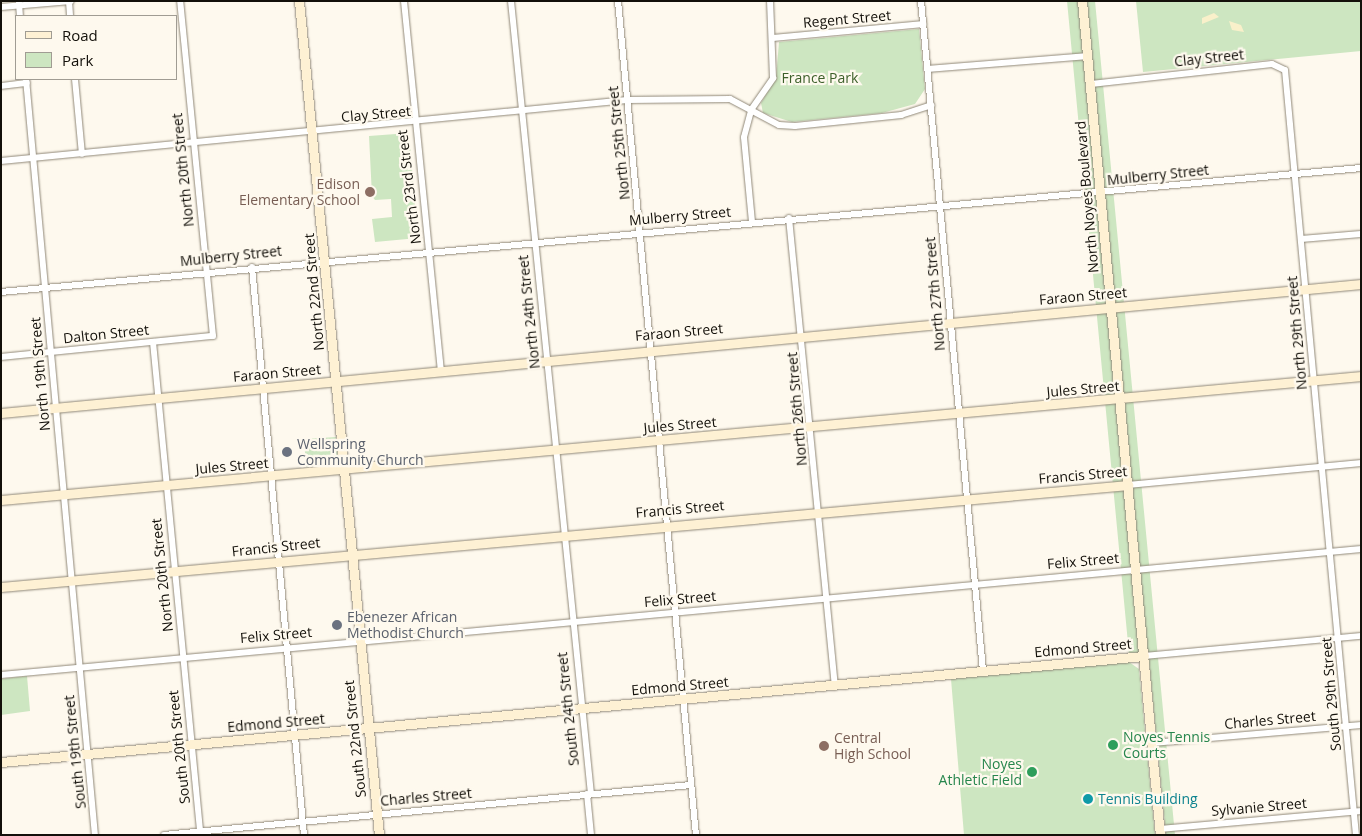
<!DOCTYPE html>
<html>
<head>
<meta charset="utf-8">
<style>
  body { margin:0 }
  #map { position:relative; width:1362px; height:836px; overflow:hidden; background:#fef9ee; font-family:"Open Sans",sans-serif }
  div>[style] { position:absolute }
  .green>* { inset:0; background:#cde6c1 }
  .sand>* { inset:0; background:#f9f0ca }
  .roads { filter:drop-shadow(0 0 1px #908878) drop-shadow(0 0 1px #908878) }
  .street>* { height:6px; margin:-3px; padding:0 3px; transform-origin:3px; border-radius:3px; background:#fff }
  .secondary>* { height:9px; margin:-4.5px; padding:0 4.5px; transform-origin:4.5px; border-radius:4.5px; background:#fef1d4 }
  .dots>* { width:14px; height:14px; translate:-50% -50%; box-sizing:border-box; border:2px solid #fef9ee; border-radius:50% }
  span { translate:-50% -50%; white-space:nowrap; text-align:center; line-height:1.15; -webkit-text-stroke:4.5px #fef9ee; paint-order:stroke }
  .street-label { font-size:14px; color:#13100a }
  .park-label { font-size:14px; color:#3e602b }
  .education-label { font-size:14px; color:#785e54 }
  .right { translate:-100% -50%; text-align:right }
  .left { translate:0 -50%; text-align:left }
  .worship-label { font-size:14px; color:#5b616d }
  .leisure-label { font-size:14px; color:#27864d }
  .culture-label { font-size:14px; color:#0d838f }
  .frame { position:absolute; inset:0; border:2px solid #13100a; pointer-events:none }
  .legend { position:absolute; left:15px; top:15px; width:162px; height:65px; box-sizing:border-box; background:#fef9ee; border:1px solid #a09c93; margin:0; padding:6px 9px; list-style:none; font-size:15px; color:#13100a }
  .legend li { display:flex; align-items:center; gap:10px; height:25px }
  .legend b { width:25px; border:1px solid #a09c93 }
</style>
</head>
<body>
<div id="map">
  <div class="green">
    <div style="clip-path:polygon(1067px 1px,1095px 1px,1175px 835px,1166px 835px,1148px 652px,1129px 654px)"></div>
    <div style="clip-path:polygon(1136px 1px,1361px 1px,1361px 51px,1143px 72px)"></div>
    <div style="clip-path:polygon(919px 29px,925px 89px,915px 104px,882px 113px,792px 122px,763px 113px,761px 103px,776px 78px,779px 42px)"></div>
    <div style="clip-path:polygon(409px 133px,418px 238px,375px 242px,372px 219px,392px 217px,391px 199px,375px 200px,372px 196px,369px 136px)"></div>
    <div style="clip-path:polygon(336px 437px,338px 463px,306px 467px,304px 439px)"></div>
    <div style="clip-path:polygon(1129px 662px,1139px 669px,1155px 835px,964px 835px,951px 679px)"></div>
    <div style="clip-path:polygon(27px 676px,30px 711px,1px 715px,1px 679px)"></div>
  </div>
  <div class="sand">
    <div style="clip-path:polygon(1214px 13px,1219px 17px,1202px 24px,1202px 18px)"></div>
    <div style="clip-path:polygon(1229px 21px,1241px 25px,1244px 32px,1232px 30px)"></div>
  </div>
  <div class="roads">
    <div class="street">
      <div style="left:69px;top:1px;width:15px;rotate:86deg"></div>
      <div style="left:404px;top:1px;width:371px;rotate:84.3deg"></div>
      <div style="left:511px;top:1px;width:797px;rotate:84.24deg"></div>
      <div style="left:618px;top:1px;width:838px;rotate:84.66deg"></div>
      <div style="left:921px;top:1px;width:672px;rotate:84.71deg"></div>
      <div style="left:19px;top:3px;width:13px;rotate:86deg"></div>
      <div style="left:1px;top:7px;width:70px;rotate:-4.9deg"></div>
      <div style="left:773px;top:38px;width:151px;rotate:-5.3deg"></div>
      <div style="left:927px;top:69px;width:162px;rotate:-4.6deg"></div>
      <div style="left:26px;top:79px;width:759px;rotate:84.79deg"></div>
      <div style="left:75px;top:79px;width:75px;rotate:84.7deg"></div>
      <div style="left:1091px;top:84px;width:182px;rotate:-6.3deg"></div>
      <div style="left:1272px;top:64px;width:14px;rotate:25deg"></div>
      <div style="left:1285px;top:70px;width:768px;rotate:84.7deg"></div>
      <div style="left:1px;top:86px;width:26px;rotate:-7deg"></div>
      <div style="left:1px;top:161px;width:629px;rotate:-5.57deg"></div>
      <div style="left:627px;top:100px;width:103px;rotate:-0.6deg"></div>
      <div style="left:730px;top:99px;width:55px;rotate:28deg"></div>
      <div style="left:779px;top:125px;width:16px;rotate:4deg"></div>
      <div style="left:795px;top:126px;width:107px;rotate:-5.9deg"></div>
      <div style="left:901px;top:115px;width:32px;rotate:-18deg"></div>
      <div style="left:789px;top:218px;width:469px;rotate:84.4deg"></div>
      <div style="left:752px;top:222px;width:85px;rotate:-95.4deg"></div>
      <div style="left:744px;top:137px;width:28px;rotate:-75deg"></div>
      <div style="left:751px;top:110px;width:39px;rotate:-55deg"></div>
      <div style="left:773px;top:78px;width:77px;rotate:-92.2deg"></div>
      <div style="left:1301px;top:239px;width:60px;rotate:-4.8deg"></div>
      <div style="left:252px;top:267px;width:570px;rotate:84.77deg"></div>
      <div style="left:1px;top:292px;width:1366px;rotate:-5.21deg"></div>
      <div style="left:153px;top:342px;width:494px;rotate:84.5deg"></div>
      <div style="left:1px;top:357px;width:213px;rotate:-5.7deg"></div>
      <div style="left:213px;top:336px;width:337px;rotate:-95.6deg"></div>
      <div style="left:1128px;top:485px;width:234px;rotate:-5.4deg"></div>
      <div style="left:1144px;top:656px;width:218px;rotate:-5.3deg"></div>
      <div style="left:1px;top:675px;width:1366px;rotate:-5.29deg"></div>
      <div style="left:1152px;top:743px;width:210px;rotate:-4.9deg"></div>
      <div style="left:587px;top:794px;width:41px;rotate:84.4deg"></div>
      <div style="left:1160px;top:829px;width:202px;rotate:-5.1deg"></div>
      <div style="left:164px;top:835px;width:529px;rotate:-5.42deg"></div>
    </div>
    <div class="secondary">
      <div style="left:299px;top:1px;width:838px;rotate:84.52deg"></div>
      <div style="left:1082px;top:1px;width:838px;rotate:84.66deg"></div>
      <div style="left:1px;top:413px;width:1366px;rotate:-5.42deg"></div>
      <div style="left:1px;top:500px;width:1366px;rotate:-5.21deg"></div>
      <div style="left:1px;top:587px;width:1132px;rotate:-5.17deg"></div>
      <div style="left:1px;top:762px;width:1148px;rotate:-5.3deg"></div>
    </div>
  </div>
  <div class="dots">
    <div style="left:370px;top:192px;background:#8d6e63"></div>
    <div style="left:287px;top:452px;background:#6b7280"></div>
    <div style="left:337px;top:625px;background:#6b7280"></div>
    <div style="left:1113px;top:745px;background:#2e9e5b"></div>
    <div style="left:824px;top:746px;background:#8d6e63"></div>
    <div style="left:1032px;top:772px;background:#2e9e5b"></div>
    <div style="left:1088px;top:799px;background:#0f9aa8"></div>
  </div>
  <div class="street-label">
    <span style="left:847px;top:19px;rotate:-5deg">Regent Street</span>
    <span style="left:1209px;top:58px;rotate:-6deg">Clay Street</span>
    <span style="left:376px;top:114px;rotate:-5deg">Clay Street</span>
    <span style="left:619px;top:143px;rotate:-96deg">North 25th Street</span>
    <span style="left:183px;top:170px;rotate:-96deg">North 20th Street</span>
    <span style="left:1158px;top:175px;rotate:-6deg">Mulberry Street</span>
    <span style="left:409px;top:187px;rotate:-97deg">North 23rd Street</span>
    <span style="left:1087px;top:197px;rotate:-95deg">North Noyes Boulevard</span>
    <span style="left:680px;top:216px;rotate:-5deg">Mulberry Street</span>
    <span style="left:231px;top:256px;rotate:-6deg">Mulberry Street</span>
    <span style="left:314px;top:292px;rotate:-95deg">North 22nd Street</span>
    <span style="left:935px;top:294px;rotate:-95deg">North 27th Street</span>
    <span style="left:1083px;top:296px;rotate:-5deg">Faraon Street</span>
    <span style="left:529px;top:312px;rotate:-96deg">North 24th Street</span>
    <span style="left:679px;top:332px;rotate:-5deg">Faraon Street</span>
    <span style="left:1297px;top:333px;rotate:-95deg">North 29th Street</span>
    <span style="left:106px;top:334px;rotate:-6deg">Dalton Street</span>
    <span style="left:277px;top:373px;rotate:-5deg">Faraon Street</span>
    <span style="left:40px;top:374px;rotate:-95deg">North 19th Street</span>
    <span style="left:1083px;top:389px;rotate:-5deg">Jules Street</span>
    <span style="left:797px;top:409px;rotate:-95deg">North 26th Street</span>
    <span style="left:680px;top:425px;rotate:-5deg">Jules Street</span>
    <span style="left:232px;top:466px;rotate:-5deg">Jules Street</span>
    <span style="left:1083px;top:475px;rotate:-5deg">Francis Street</span>
    <span style="left:680px;top:509px;rotate:-5deg">Francis Street</span>
    <span style="left:276px;top:547px;rotate:-6deg">Francis Street</span>
    <span style="left:1083px;top:561px;rotate:-5deg">Felix Street</span>
    <span style="left:162px;top:575px;rotate:-96deg">North 20th Street</span>
    <span style="left:680px;top:599px;rotate:-5deg">Felix Street</span>
    <span style="left:276px;top:635px;rotate:-5deg">Felix Street</span>
    <span style="left:1083px;top:648px;rotate:-5deg">Edmond Street</span>
    <span style="left:680px;top:686px;rotate:-5deg">Edmond Street</span>
    <span style="left:1331px;top:694px;rotate:-95deg">South 29th Street</span>
    <span style="left:568px;top:709px;rotate:-96deg">South 24th Street</span>
    <span style="left:1270px;top:720px;rotate:-5deg">Charles Street</span>
    <span style="left:276px;top:723px;rotate:-5deg">Edmond Street</span>
    <span style="left:355px;top:739px;rotate:-96deg">South 22nd Street</span>
    <span style="left:179px;top:747px;rotate:-96deg">South 20th Street</span>
    <span style="left:75px;top:752px;rotate:-96deg">South 19th Street</span>
    <span style="left:426px;top:797px;rotate:-5deg">Charles Street</span>
    <span style="left:1259px;top:807px;rotate:-5deg">Sylvanie Street</span>
  </div>
  <div class="park-label">
    <span style="left:820px;top:78px">France Park</span>
  </div>
  <div class="education-label">
    <span class="right" style="left:360px;top:192px">Edison<br>Elementary School</span>
    <span class="left" style="left:834px;top:746px">Central<br>High School</span>
  </div>
  <div class="worship-label">
    <span class="left" style="left:297px;top:452px">Wellspring<br>Community Church</span>
    <span class="left" style="left:347px;top:625px">Ebenezer African<br>Methodist Church</span>
  </div>
  <div class="leisure-label">
    <span class="left" style="left:1123px;top:745px">Noyes Tennis<br>Courts</span>
    <span class="right" style="left:1022px;top:772px">Noyes<br>Athletic Field</span>
  </div>
  <div class="culture-label">
    <span class="left" style="left:1098px;top:799px">Tennis Building</span>
  </div>
  <div class="frame"></div>
  <ul class="legend">
  <li><b style="height:6px;background:#fef1d4"></b>Road</li>
  <li><b style="height:14px;background:#cde6c1"></b>Park</li>
  </ul>
</div>
</body>
</html>
